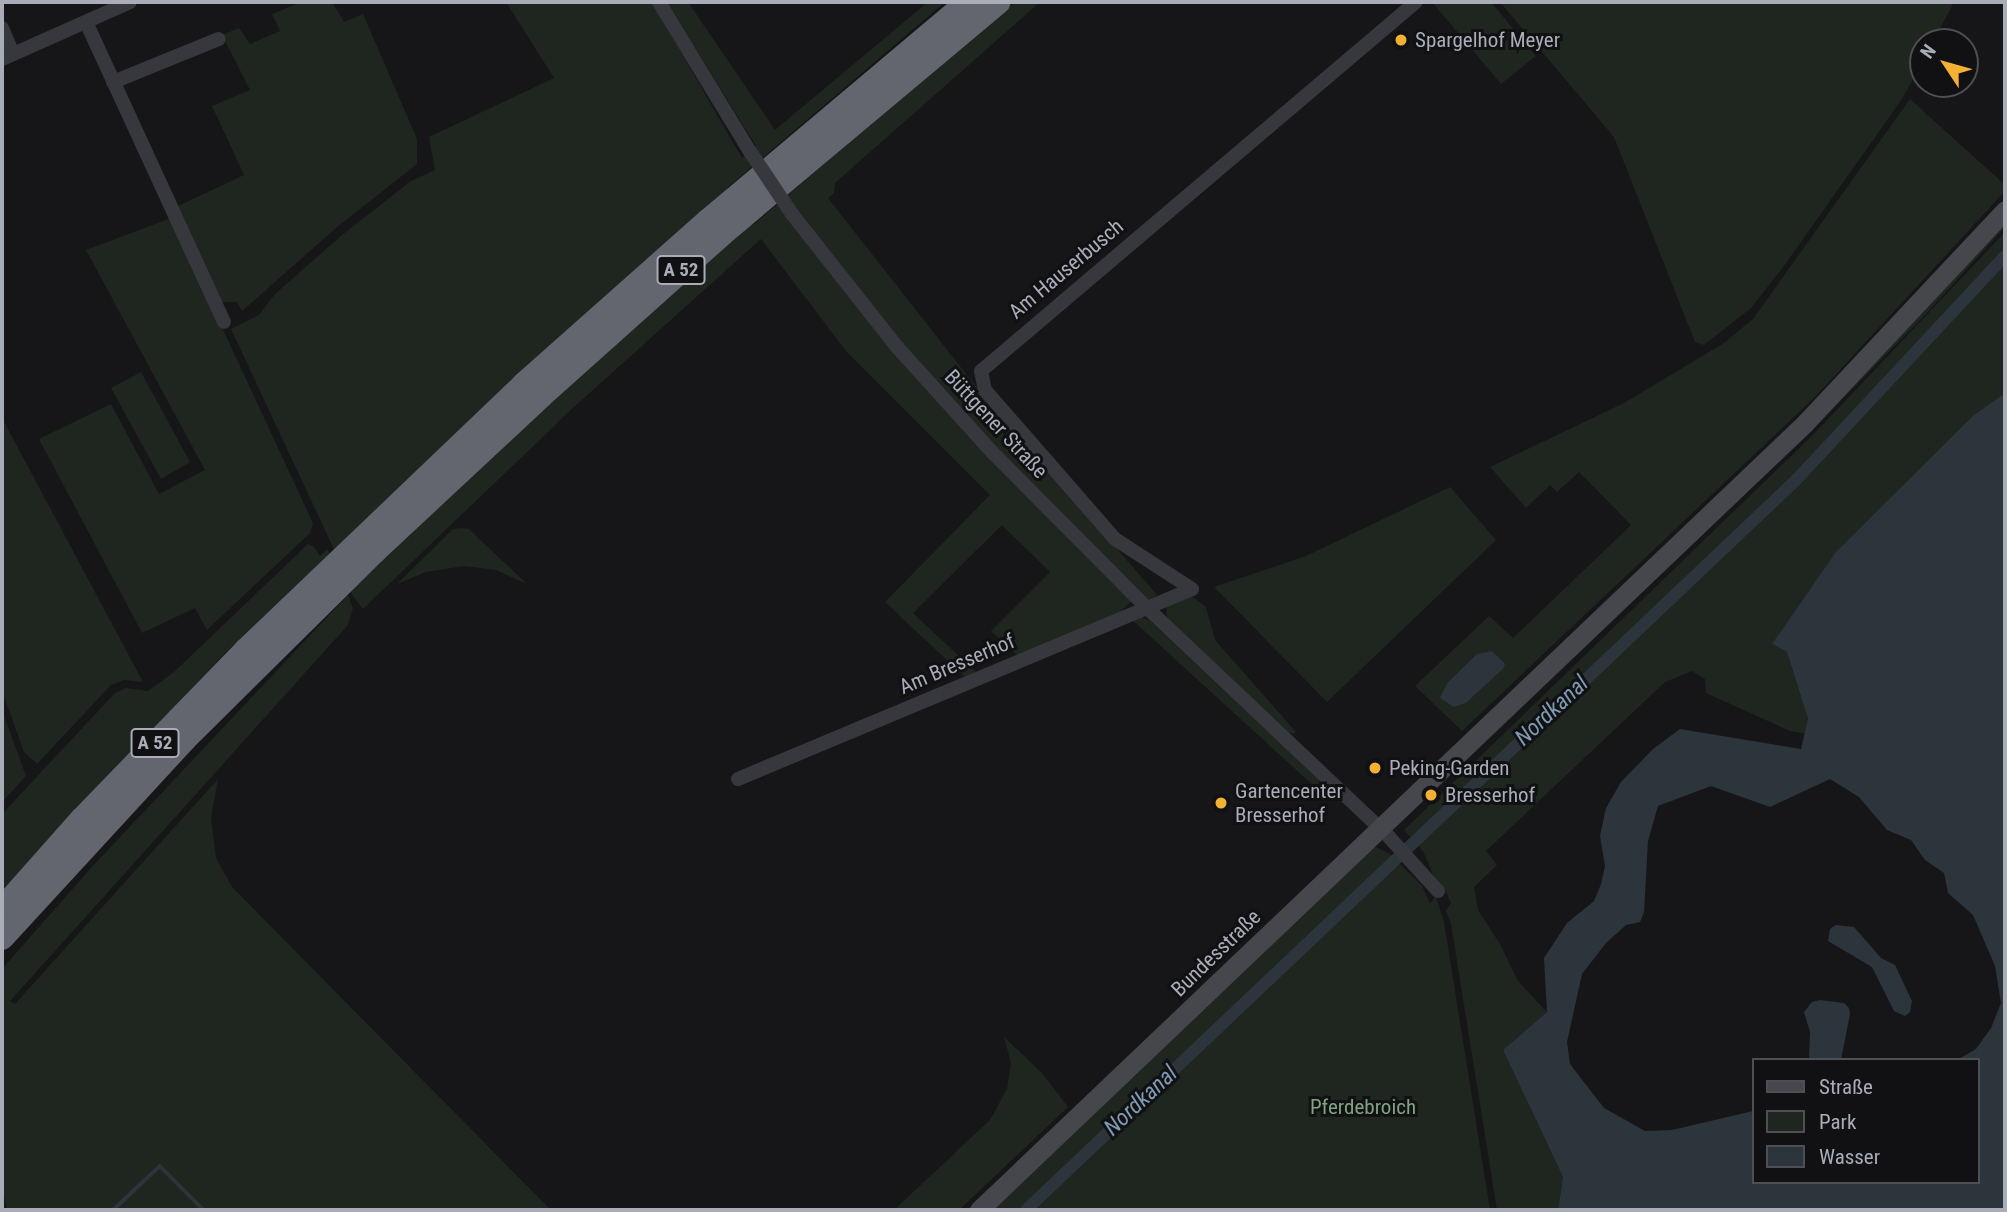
<!DOCTYPE html>
<html>
<head>
<meta charset="utf-8">
<style>
  body { margin:0 }
  #map { position:relative; width:2007px; height:1212px; overflow:hidden; background:#161618; font-family:"Roboto Condensed",sans-serif }
  div>[style] { position:absolute }
  .green>* { inset:0; background:#1e261f }
  .water>* { inset:0; background:#2c353c }
  .stream>* { height:3.5px; margin:-1.75px; padding:0 1.75px; transform-origin:1.75px; border-radius:1.75px; background:#2c353c }
  .canal>* { height:12px; margin:-6px; padding:0 6px; transform-origin:6px; border-radius:6px; background:#2c353c }
  .street>* { height:14px; margin:-7px; padding:0 7px; transform-origin:7px; border-radius:7px; background:#37383d }
  .secondary>* { height:19px; margin:-9.5px; padding:0 9.5px; transform-origin:9.5px; border-radius:9.5px; background:#45474d }
  .highway>* { height:24px; margin:-12px; padding:0 12px; transform-origin:12px; border-radius:12px; background:#63666e }
  .street-bridge>* { height:14px; margin:-7px; padding:0 7px; transform-origin:7px; border-radius:7px; background:#37383d }
  .dots>* { width:19px; height:19px; translate:-50% -50%; box-sizing:border-box; border:4px solid #111113; border-radius:50% }
  span { translate:-50% -50%; white-space:nowrap; text-align:center; line-height:1.15; -webkit-text-stroke:6px #111113; paint-order:stroke }
  .shield-label span { padding:2px 5px; background:#111113; border:2px solid; border-radius:5px; -webkit-text-stroke-width:0 }
  .shield-label { font-size:19px; color:#a8adb8; font-weight:700 }
  .poi-label { font-size:21px; color:#a8adb8 }
  .left { translate:0 -50%; text-align:left }
  .street-label { font-size:21px; color:#a8adb8 }
  .park-label { font-size:21px; color:#7fa381 }
  .water-label { font-size:23px; color:#7f9bb3; font-style:italic }
  .frame { position:absolute; inset:0; border:4px solid #a8adb8; pointer-events:none }
  .legend { position:absolute; left:1752px; top:1058px; width:228px; height:126px; box-sizing:border-box; background:#111113; border:2px solid #4d4f55; margin:0; padding:9px 12px; list-style:none; font-size:21px; color:#a8adb8 }
  .legend li { display:flex; align-items:center; gap:14px; height:35px }
  .legend b { width:35px; border:2px solid #4d4f55 }
  .north { position:absolute; left:1909px; top:28px; width:70px; height:70px; box-sizing:border-box; background:#111113; border:2px solid #4d4f55; border-radius:50%; rotate:306deg; font-size:19px; font-weight:700; line-height:28px; text-align:center; color:#a8adb8 }
  .north::after { content:''; display:block; margin:auto; width:24px; height:32px; background:#f2b134; clip-path:polygon(50% 0,100% 100%,50% 72%,0 100%) }
</style>
</head>
<body>
<div id="map">
  <div class="green">
    <div style="clip-path:polygon(302px 2px,332px 2px,344px 22px,363px 14px,417px 139px,417px 164px,336px 228px,242px 311px,237px 302px,218px 302px,174px 208px,244px 175px,212px 106px,250px 90px,222px 35px,239px 28px,250px 44px,280px 31px,272px 14px)"></div>
    <div style="clip-path:polygon(506px 2px,652px 2px,742px 158px,756px 146px,667px 2px,688px 2px,775px 130px,928px 2px,945px 2px,727px 188px,753px 225px,1015px 2px,1040px 2px,835px 183px,834px 193px,828px 198px,970px 379px,1157px 595px,1150px 599px,1132px 601px,1119px 613px,1018px 656px,991px 631px,1050px 572px,1002px 525px,913px 613px,977px 673px,966px 678px,885px 602px,990px 495px,846px 351px,761px 239px,574px 407px,363px 609px,351px 593px,332px 545px,231px 329px,259px 315px,275px 294px,342px 235px,411px 181px,435px 170px,429px 137px,554px 78px)"></div>
    <div style="clip-path:polygon(1432px 2px,1491px 2px,1536px 56px,1501px 84px)"></div>
    <div style="clip-path:polygon(1500px 2px,1954px 2px,1933px 42px,1923px 42px,1923px 61px,1902px 99px,1784px 266px,1751px 308px,1704px 345px,1695px 342px,1614px 137px)"></div>
    <div style="clip-path:polygon(evenodd,1910px 99px,2005px 185px,2005px 191px,1815px 397px,1462px 731px,1415px 686px,1489px 616px,1513px 638px,1631px 525px,1579px 472px,1557px 492px,1550px 485px,1526px 508px,1490px 467px,1624px 403px,1724px 343px,1753px 319px,1910px 99px,1492px 651px,1503px 669px,1466px 703px,1454px 707px,1448px 682px,1477px 655px,1492px 651px)"></div>
    <div style="clip-path:polygon(171px 218px,313px 523px,310px 533px,207px 630px,195px 608px,142px 633px,39px 439px,111px 404px,159px 494px,205px 470px,86px 250px)"></div>
    <div style="clip-path:polygon(2005px 220px,2005px 227px,1925px 315px,1812px 430px,1464px 763px,1462px 760px)"></div>
    <div style="clip-path:polygon(2005px 232px,2005px 393px,1974px 415px,1772px 644px,1787px 652px,1808px 719px,1807px 734px,1790px 731px,1706px 693px,1705px 679px,1692px 671px,1665px 682px,1486px 851px,1497px 865px,1474px 887px,1478px 910px,1500px 944px,1518px 981px,1547px 1012px,1503px 1050px,1563px 1177px,1558px 1210px,1497px 1210px,1451px 924px,1446px 911px,1451px 903px,1445px 889px,1435px 879px,1423px 851px,1404px 830px,1815px 433px)"></div>
    <div style="clip-path:polygon(141px 372px,190px 462px,161px 479px,111px 388px)"></div>
    <div style="clip-path:polygon(2px 418px,143px 682px,124px 680px,111px 685px,37px 764px,24px 752px,2px 691px)"></div>
    <div style="clip-path:polygon(1450px 487px,1496px 540px,1327px 702px,1214px 587px,1306px 556px)"></div>
    <div style="clip-path:polygon(462px 528px,469px 529px,527px 584px,496px 570px,464px 566px,426px 572px,397px 584px,453px 529px)"></div>
    <div style="clip-path:polygon(308px 544px,314px 547px,320px 556px,327px 549px,330px 555px,225px 653px,2px 892px,2px 814px,115px 693px,126px 688px,148px 691px,174px 672px)"></div>
    <div style="clip-path:polygon(348px 595px,353px 608px,348px 625px,10px 1001px,15px 1004px,218px 779px,211px 818px,216px 858px,232px 887px,551px 1210px,7px 1210px,2px 1188px,2px 969px,91px 868px)"></div>
    <div style="clip-path:polygon(1190px 595px,1206px 607px,1215px 640px,1296px 732px,1294px 734px,1280px 729px,1167px 618px,1166px 604px)"></div>
    <div style="clip-path:polygon(1138px 615px,1150px 621px,1322px 783px,1316px 788px,1130px 618px)"></div>
    <div style="clip-path:polygon(2px 710px,26px 776px,2px 802px)"></div>
    <div style="clip-path:polygon(1372px 845px,1390px 854px,1422px 886px,1430px 903px,1436px 897px,1444px 922px,1490px 1210px,987px 1210px)"></div>
    <div style="clip-path:polygon(1004px 1037px,1042px 1073px,1068px 1107px,959px 1210px,894px 1210px,990px 1120px,1007px 1089px,1011px 1063px)"></div>
  </div>
  <div class="water">
    <div style="clip-path:polygon(evenodd,2005px 393px,2005px 1210px,1558px 1210px,1563px 1177px,1503px 1050px,1547px 1012px,1544px 958px,1567px 923px,1594px 901px,1601px 884px,1605px 866px,1600px 836px,1606px 808px,1621px 782px,1653px 749px,1680px 729px,1801px 749px,1808px 719px,1787px 652px,1772px 644px,1836px 552px,1974px 415px,2005px 393px,1830px 779px,1859px 797px,1887px 830px,1911px 840px,1925px 860px,1944px 873px,1948px 893px,1973px 915px,1995px 966px,2001px 1003px,1991px 1028px,1976px 1049px,1957px 1060px,1977px 1060px,1977px 1182px,1753px 1182px,1753px 1111px,1672px 1130px,1645px 1131px,1604px 1108px,1570px 1064px,1567px 1042px,1582px 974px,1606px 943px,1626px 925px,1640px 922px,1644px 912px,1648px 841px,1658px 806px,1711px 786px,1770px 807px,1830px 779px)"></div>
    <div style="clip-path:polygon(1492px 651px,1505px 664px,1503px 669px,1466px 703px,1454px 707px,1440px 698px,1448px 682px,1477px 654px)"></div>
    <div style="clip-path:polygon(1836px 925px,1854px 927px,1881px 958px,1895px 965px,1912px 1001px,1910px 1012px,1905px 1016px,1894px 1011px,1872px 967px,1828px 941px,1830px 929px)"></div>
    <div style="clip-path:polygon(1820px 1000px,1844px 1003px,1849px 1008px,1850px 1014px,1841px 1060px,1809px 1060px,1810px 1032px,1804px 1012px,1812px 1002px)"></div>
  </div>
  <div class="stream">
    <div style="left:113px;top:1210px;width:64px;rotate:-43.1deg"></div>
    <div style="left:160px;top:1166px;width:62px;rotate:45deg"></div>
  </div>
  <div class="canal">
    <div style="left:1026px;top:1210px;width:1062px;rotate:-43.47deg"></div>
    <div style="left:1797px;top:479px;width:305px;rotate:-47deg"></div>
  </div>
  <div class="street">
    <div style="left:659px;top:2px;width:173px;rotate:58.7deg"></div>
    <div style="left:86px;top:22px;width:330px;rotate:65.3deg"></div>
    <div style="left:2px;top:28px;width:28px;rotate:67deg"></div>
    <div style="left:2px;top:59px;width:140px;rotate:-24deg"></div>
    <div style="left:113px;top:82px;width:114px;rotate:-22.1deg"></div>
    <div style="left:792px;top:214px;width:171px;rotate:51.7deg"></div>
    <div style="left:898px;top:348px;width:140px;rotate:47.9deg"></div>
    <div style="left:992px;top:452px;width:218px;rotate:45.2deg"></div>
    <div style="left:1146px;top:607px;width:335px;rotate:43.4deg"></div>
    <div style="left:1389px;top:837px;width:73px;rotate:47.8deg"></div>
    <div style="left:1192px;top:589px;width:92px;rotate:-147deg"></div>
    <div style="left:1115px;top:539px;width:198px;rotate:-131.1deg"></div>
    <div style="left:985px;top:390px;width:19px;rotate:-102deg"></div>
    <div style="left:981px;top:371px;width:570px;rotate:-40.31deg"></div>
    <div style="left:738px;top:779px;width:492px;rotate:-22.7deg"></div>
  </div>
  <div class="secondary">
    <div style="left:979px;top:1210px;width:1141px;rotate:-43.61deg"></div>
    <div style="left:1805px;top:423px;width:292px;rotate:-46.8deg"></div>
  </div>
  <div class="highway">
    <div style="left:2px;top:909px;width:120px;rotate:-48.4deg"></div>
    <div style="left:82px;top:819px;width:235px;rotate:-45.9deg"></div>
    <div style="left:246px;top:650px;width:385px;rotate:-43.7deg"></div>
    <div style="left:524px;top:384px;width:247px;rotate:-41.6deg"></div>
    <div style="left:709px;top:220px;width:339px;rotate:-40.1deg"></div>
    <div style="left:2px;top:938px;width:270px;rotate:-47.4deg"></div>
    <div style="left:185px;top:739px;width:267px;rotate:-44.7deg"></div>
    <div style="left:375px;top:551px;width:227px;rotate:-43deg"></div>
    <div style="left:541px;top:396px;width:243px;rotate:-41.8deg"></div>
    <div style="left:722px;top:234px;width:361px;rotate:-40deg"></div>
  </div>
  <div class="street-bridge">
    <div style="left:749px;top:150px;width:77px;rotate:56.1deg"></div>
  </div>
  <div class="dots">
    <div style="left:1401px;top:40px;background:#f2b134"></div>
    <div style="left:1375px;top:768px;background:#f2b134"></div>
    <div style="left:1431px;top:795px;background:#f2b134"></div>
    <div style="left:1221px;top:803px;background:#f2b134"></div>
  </div>
  <div class="shield-label">
    <span style="left:681px;top:270px">A 52</span>
    <span style="left:155px;top:743px">A 52</span>
  </div>
  <div class="poi-label">
    <span class="left" style="left:1415px;top:40px">Spargelhof Meyer</span>
    <span class="left" style="left:1389px;top:768px">Peking-Garden</span>
    <span class="left" style="left:1235px;top:803px">Gartencenter<br>Bresserhof</span>
    <span class="left" style="left:1445px;top:795px">Bresserhof</span>
  </div>
  <div class="street-label">
    <span style="left:1066px;top:269px;rotate:-40deg">Am Hauserbusch</span>
    <span style="left:996px;top:424px;rotate:47deg">Büttgener Straße</span>
    <span style="left:957px;top:664px;rotate:-23deg">Am Bresserhof</span>
    <span style="left:1216px;top:953px;rotate:-44deg">Bundesstraße</span>
  </div>
  <div class="park-label">
    <span style="left:1363px;top:1107px">Pferdebroich</span>
  </div>
  <div class="water-label">
    <span style="left:1552px;top:711px;rotate:-43deg">Nordkanal</span>
    <span style="left:1141px;top:1101px;rotate:-43deg">Nordkanal</span>
  </div>
  <div class="frame"></div>
  <ul class="legend">
  <li><b style="height:9px;background:#45474d"></b>Straße</li>
  <li><b style="height:19px;background:#1e261f"></b>Park</li>
  <li><b style="height:19px;background:#2c353c"></b>Wasser</li>
  </ul>
  <div class="north">N</div>
</div>
</body>
</html>
